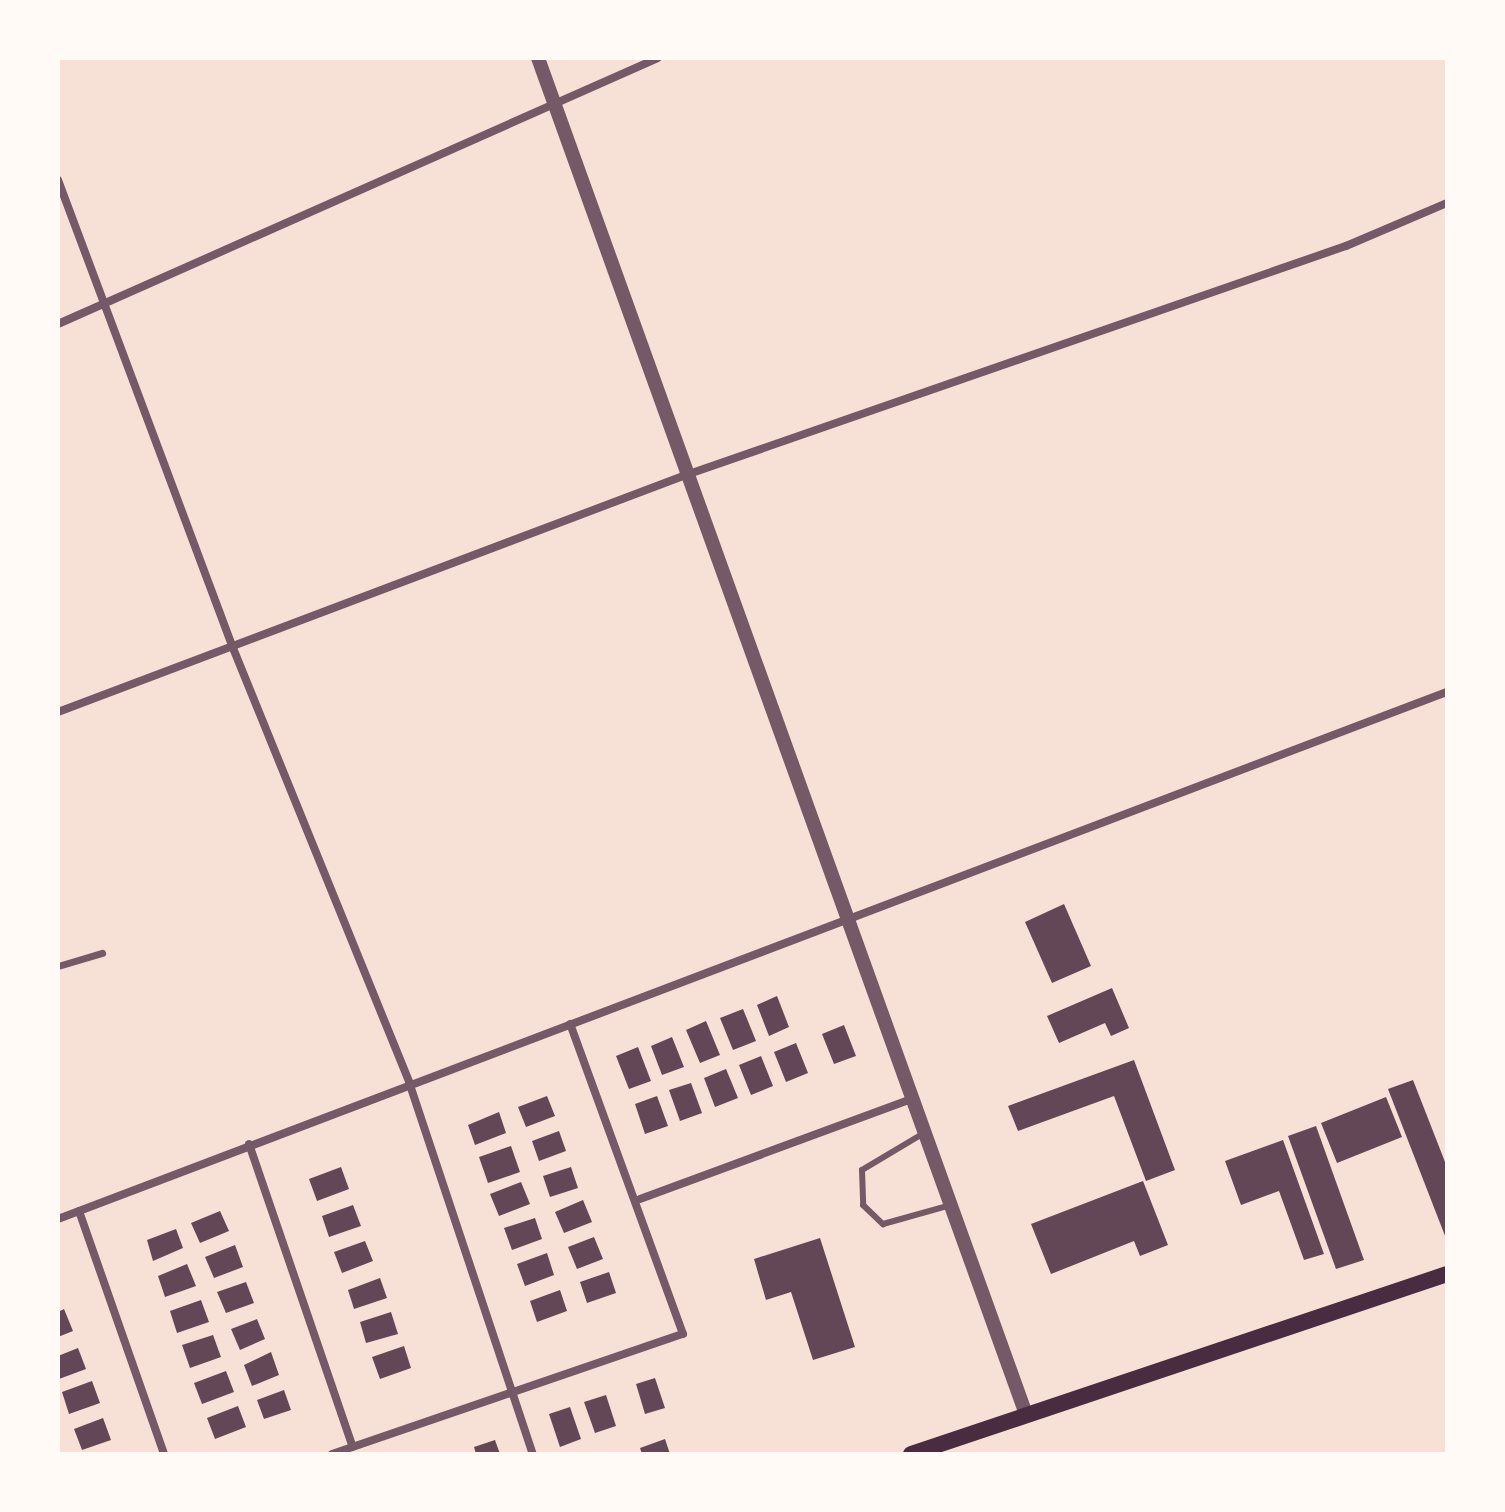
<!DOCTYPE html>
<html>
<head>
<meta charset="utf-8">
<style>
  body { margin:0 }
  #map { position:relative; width:1505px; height:1512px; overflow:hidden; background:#f7e1d7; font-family:"Fira Sans Condensed",sans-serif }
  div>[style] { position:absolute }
  .building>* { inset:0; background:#644757 }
  .service>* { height:6px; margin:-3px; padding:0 3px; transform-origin:3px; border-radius:3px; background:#755966 }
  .pedestrian>* { height:7px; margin:-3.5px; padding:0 3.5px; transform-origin:3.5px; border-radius:3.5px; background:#755966 }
  .minor>* { height:8px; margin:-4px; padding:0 4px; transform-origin:4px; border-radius:4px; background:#755966 }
  .tertiary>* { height:14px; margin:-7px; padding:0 7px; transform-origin:7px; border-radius:7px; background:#755966 }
  .secondary>* { height:16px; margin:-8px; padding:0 8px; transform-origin:8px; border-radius:8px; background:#4a2c40 }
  span { translate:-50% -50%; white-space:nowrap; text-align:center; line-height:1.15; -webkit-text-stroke:6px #fffaf5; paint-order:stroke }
  .frame { position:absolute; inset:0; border:60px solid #fffaf5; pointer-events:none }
</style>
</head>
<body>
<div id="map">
  <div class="building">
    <div style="clip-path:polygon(1064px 904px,1091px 966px,1052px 983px,1025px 922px)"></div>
    <div style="clip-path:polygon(1112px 988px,1129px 1028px,1111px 1036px,1105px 1023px,1059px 1043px,1047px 1016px)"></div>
    <div style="clip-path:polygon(777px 996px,789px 1027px,769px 1036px,757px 1005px)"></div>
    <div style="clip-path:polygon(743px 1009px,756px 1041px,733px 1050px,720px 1018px)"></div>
    <div style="clip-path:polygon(706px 1021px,720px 1055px,700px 1063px,686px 1030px)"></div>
    <div style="clip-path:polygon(844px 1025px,856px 1056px,834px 1064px,822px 1034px)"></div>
    <div style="clip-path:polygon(672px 1037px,684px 1067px,662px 1075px,651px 1046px)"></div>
    <div style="clip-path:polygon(796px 1043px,808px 1073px,786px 1082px,774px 1052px)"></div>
    <div style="clip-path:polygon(638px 1047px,651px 1081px,629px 1089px,616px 1056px)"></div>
    <div style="clip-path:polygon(761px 1056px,773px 1086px,751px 1095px,739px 1065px)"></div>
    <div style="clip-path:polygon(1134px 1060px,1175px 1170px,1146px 1181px,1114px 1096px,1018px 1131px,1008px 1106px)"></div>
    <div style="clip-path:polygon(726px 1069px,738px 1098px,715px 1107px,704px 1078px)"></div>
    <div style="clip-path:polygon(1413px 1080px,1447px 1167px,1447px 1241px,1388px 1089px)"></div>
    <div style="clip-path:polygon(691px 1083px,702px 1113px,680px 1121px,669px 1090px)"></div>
    <div style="clip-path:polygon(547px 1096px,555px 1116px,526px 1127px,518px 1107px)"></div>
    <div style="clip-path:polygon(657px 1096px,668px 1126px,645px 1134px,635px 1104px)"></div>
    <div style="clip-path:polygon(1386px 1097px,1402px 1137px,1337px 1163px,1321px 1123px)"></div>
    <div style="clip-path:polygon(499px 1112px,506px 1133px,475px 1145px,468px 1125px)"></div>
    <div style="clip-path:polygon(1316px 1126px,1364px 1260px,1336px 1269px,1288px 1136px)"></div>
    <div style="clip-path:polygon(559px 1131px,566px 1151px,539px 1161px,532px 1141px)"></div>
    <div style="clip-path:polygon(1283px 1140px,1324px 1254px,1304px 1260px,1279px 1191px,1241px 1205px,1225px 1161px)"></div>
    <div style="clip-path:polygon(511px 1146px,520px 1172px,488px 1183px,479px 1157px)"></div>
    <div style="clip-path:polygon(341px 1167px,349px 1189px,317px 1201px,309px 1179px)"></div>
    <div style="clip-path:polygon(571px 1167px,578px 1188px,550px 1197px,543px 1176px)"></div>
    <div style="clip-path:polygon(1143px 1181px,1168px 1245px,1140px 1256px,1134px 1241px,1051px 1274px,1031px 1224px)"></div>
    <div style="clip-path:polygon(521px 1182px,530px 1204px,499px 1216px,490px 1194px)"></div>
    <div style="clip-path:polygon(583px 1200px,592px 1222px,564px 1233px,555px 1212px)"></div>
    <div style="clip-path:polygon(353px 1205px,361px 1226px,329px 1237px,322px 1216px)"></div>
    <div style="clip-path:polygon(220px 1211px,229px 1231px,200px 1243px,191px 1223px)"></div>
    <div style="clip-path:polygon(535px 1218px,542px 1239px,512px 1250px,504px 1228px)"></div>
    <div style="clip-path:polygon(176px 1229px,183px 1248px,153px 1261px,147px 1240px)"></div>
    <div style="clip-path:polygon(594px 1237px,603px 1259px,577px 1269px,568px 1247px)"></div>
    <div style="clip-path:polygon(820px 1238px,855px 1347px,813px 1360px,791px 1292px,766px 1300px,754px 1259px)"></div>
    <div style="clip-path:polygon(365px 1241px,373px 1261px,342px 1273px,334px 1252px)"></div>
    <div style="clip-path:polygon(235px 1245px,243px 1267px,214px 1278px,205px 1257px)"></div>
    <div style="clip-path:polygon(547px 1253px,554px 1275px,525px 1286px,517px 1264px)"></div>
    <div style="clip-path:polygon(187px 1264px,196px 1286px,165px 1297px,158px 1276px)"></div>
    <div style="clip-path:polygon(609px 1272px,616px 1293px,587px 1303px,580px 1282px)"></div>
    <div style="clip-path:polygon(380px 1278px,387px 1298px,354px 1309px,348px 1290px)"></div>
    <div style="clip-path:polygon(246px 1282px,254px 1303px,226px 1313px,217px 1292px)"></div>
    <div style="clip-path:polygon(560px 1290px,567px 1311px,537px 1322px,530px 1301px)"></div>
    <div style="clip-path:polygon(201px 1300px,209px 1322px,177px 1333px,170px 1311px)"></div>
    <div style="clip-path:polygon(64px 1309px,73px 1331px,58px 1337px,58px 1312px)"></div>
    <div style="clip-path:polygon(391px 1312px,398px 1334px,366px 1343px,360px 1322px)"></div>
    <div style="clip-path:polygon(257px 1319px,265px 1339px,240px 1350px,231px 1329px)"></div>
    <div style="clip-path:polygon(213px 1335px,221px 1357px,190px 1368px,182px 1345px)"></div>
    <div style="clip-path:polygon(404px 1346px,411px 1368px,380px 1379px,372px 1357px)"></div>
    <div style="clip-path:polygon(78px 1348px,86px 1369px,59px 1379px,58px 1356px)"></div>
    <div style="clip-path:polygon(271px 1352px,279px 1375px,252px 1386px,244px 1365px)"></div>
    <div style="clip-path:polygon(226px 1371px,234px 1392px,202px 1404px,194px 1383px)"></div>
    <div style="clip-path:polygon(655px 1378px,665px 1408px,645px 1414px,636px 1384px)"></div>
    <div style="clip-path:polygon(92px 1381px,100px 1403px,69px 1414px,62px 1392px)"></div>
    <div style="clip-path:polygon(284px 1390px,291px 1410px,264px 1419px,257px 1400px)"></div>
    <div style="clip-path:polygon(606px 1395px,616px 1426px,595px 1433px,584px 1402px)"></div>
    <div style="clip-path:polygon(238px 1406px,246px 1427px,215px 1439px,207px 1418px)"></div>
    <div style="clip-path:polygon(570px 1407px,581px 1439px,560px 1447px,549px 1414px)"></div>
    <div style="clip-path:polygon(103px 1418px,111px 1440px,82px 1450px,74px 1429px)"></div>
    <div style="clip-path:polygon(665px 1439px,670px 1454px,642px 1454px,640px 1448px)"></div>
    <div style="clip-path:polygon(495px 1440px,500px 1454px,476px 1454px,474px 1447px)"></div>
  </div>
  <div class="service">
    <div style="left:924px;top:1133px;width:72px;rotate:149.2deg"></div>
    <div style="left:862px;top:1170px;width:35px;rotate:88deg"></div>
    <div style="left:863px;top:1205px;width:28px;rotate:44deg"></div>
    <div style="left:883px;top:1224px;width:71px;rotate:-15.6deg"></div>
  </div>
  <div class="pedestrian">
    <div style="left:58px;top:966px;width:46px;rotate:-16.5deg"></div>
  </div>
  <div class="minor">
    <div style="left:58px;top:180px;width:500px;rotate:69.5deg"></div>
    <div style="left:233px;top:648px;width:468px;rotate:67.9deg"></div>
    <div style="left:409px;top:1082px;width:392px;rotate:71.6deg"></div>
    <div style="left:58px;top:324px;width:656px;rotate:-23.91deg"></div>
    <div style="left:58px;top:712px;width:671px;rotate:-20.68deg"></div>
    <div style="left:686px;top:475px;width:699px;rotate:-19.14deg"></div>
    <div style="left:1346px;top:246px;width:110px;rotate:-23.1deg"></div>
    <div style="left:249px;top:1144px;width:320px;rotate:71.1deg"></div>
    <div style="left:640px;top:1199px;width:290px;rotate:-20.2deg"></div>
    <div style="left:79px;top:1211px;width:257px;rotate:70.7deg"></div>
    <div style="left:58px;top:1219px;width:1486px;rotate:-20.78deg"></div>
    <div style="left:332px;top:1454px;width:371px;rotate:-18.9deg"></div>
    <div style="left:683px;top:1334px;width:330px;rotate:-110deg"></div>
  </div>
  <div class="tertiary">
    <div style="left:538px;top:58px;width:1441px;rotate:70.21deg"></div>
  </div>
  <div class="secondary">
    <div style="left:911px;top:1454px;width:565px;rotate:-18.56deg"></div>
  </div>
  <div class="frame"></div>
</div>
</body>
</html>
